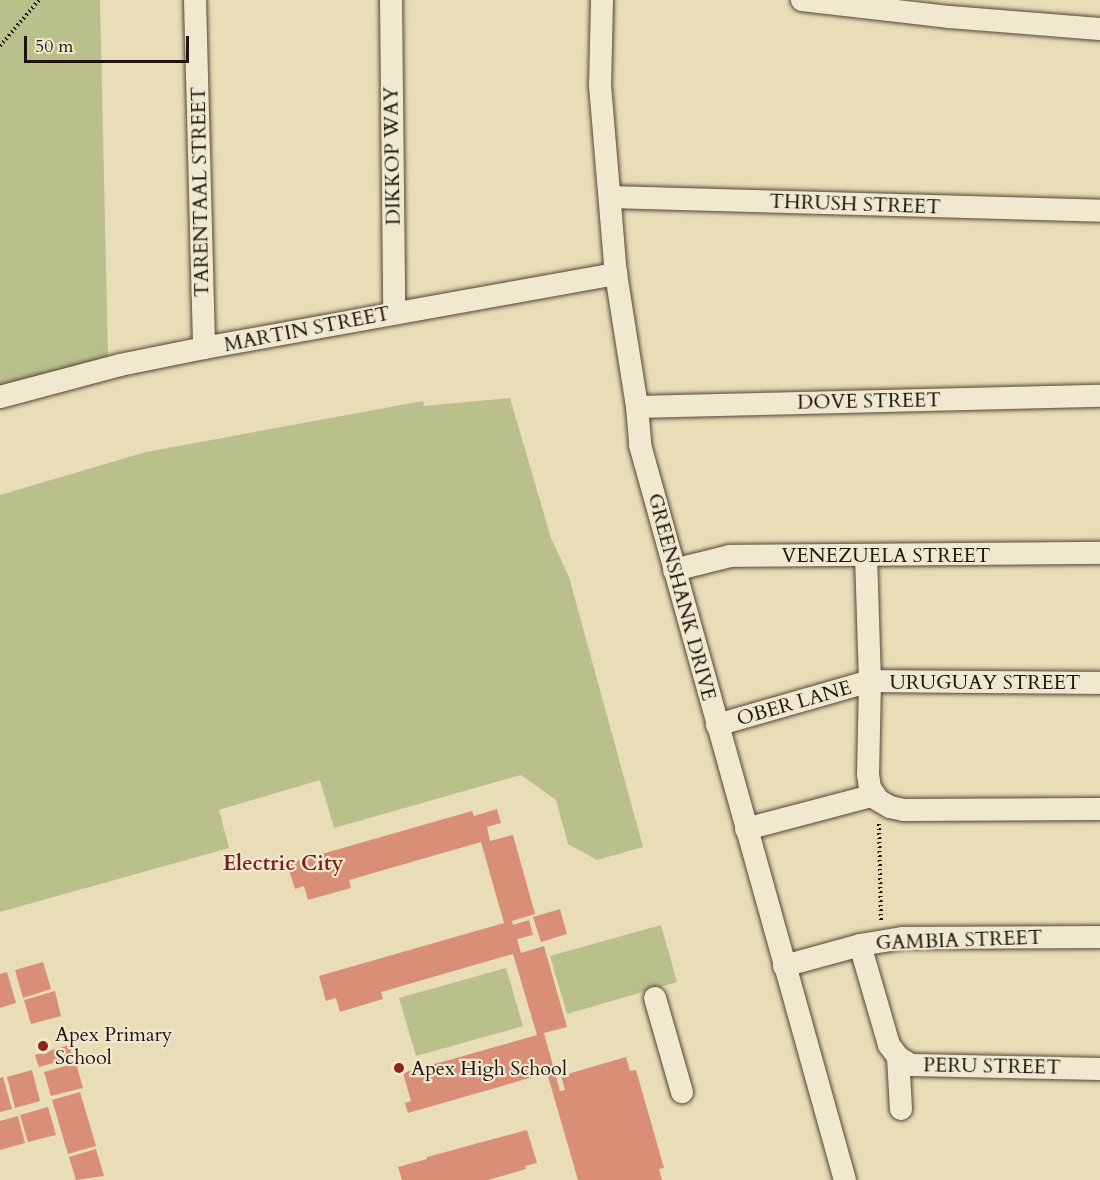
<!DOCTYPE html>
<html>
<head>
<meta charset="utf-8">
<style>
  body { margin:0 }
  #map { position:relative; width:1100px; height:1180px; overflow:hidden; background:#e8ddb6; font-family:Cardo,serif }
  div>[style] { position:absolute }
  .green>* { inset:0; background:#bac08b }
  .building>* { inset:0; background:#d98e78 }
  .path>* { height:4px; margin-top:-2px; transform-origin:0; background:repeating-linear-gradient(90deg,#21130e 0 1.5px,transparent 0 4.5px) }
  .roads { filter:drop-shadow(0 0 2px #534638) drop-shadow(0 0 2px #534638) }
  .minor>* { height:22px; margin:-11px; padding:0 11px; transform-origin:11px; border-radius:11px; background:#f0e9d0 }
  .dots>* { width:16px; height:16px; translate:-50% -50%; box-sizing:border-box; border:3px solid #f0e9d0; border-radius:50% }
  span { translate:-50% -50%; white-space:nowrap; text-align:center; line-height:1.15; -webkit-text-stroke:4.5px #f0e9d0; paint-order:stroke }
  .street-label { font-size:20px; color:#21130e }
  .poi-label { font-size:20px; color:#21130e }
  .left { translate:0 -50%; text-align:left }
  .neighbourhood-label { font-size:21px; color:#7a1f14; font-weight:700 }
  .scale { position:absolute; left:24px; top:36px; width:165px; height:27px; box-sizing:border-box; border:3px solid #21130e; border-top:0; padding-left:8px; font-size:18px; line-height:21px; white-space:nowrap; color:#21130e; -webkit-text-stroke:4px #f0e9d0; paint-order:stroke }
</style>
</head>
<body>
<div id="map">
  <div class="green">
    <div style="clip-path:polygon(0 0,100px 0,108px 356px,0 387px)"></div>
    <div style="clip-path:polygon(510px 398px,551px 538px,569px 577px,643px 847px,597px 860px,568px 844px,556px 800px,521px 775px,334px 828px,320px 780px,219px 810px,229px 848px,0 912px,0 495px,146px 452px,423px 401px,424px 406px)"></div>
    <div style="clip-path:polygon(661px 925px,677px 982px,567px 1014px,550px 956px)"></div>
    <div style="clip-path:polygon(506px 968px,523px 1026px,416px 1056px,399px 998px)"></div>
  </div>
  <div class="building">
    <div style="clip-path:polygon(497px 809px,501px 823px,487px 827px,490px 841px,513px 835px,535px 914px,512px 921px,513px 925px,529px 920px,533px 935px,517px 939px,521px 953px,544px 946px,567px 1027px,544px 1033px,560px 1091px,565px 1090px,561px 1076px,626px 1057px,630px 1071px,636px 1070px,664px 1168px,659px 1169px,662px 1180px,578px 1180px,547px 1073px,408px 1113px,405px 1103px,411px 1101px,403px 1073px,537px 1035px,513px 954px,381px 992px,383px 999px,340px 1012px,336px 998px,326px 1001px,319px 976px,504px 923px,481px 842px,349px 880px,351px 888px,308px 900px,304px 886px,295px 889px,287px 864px,472px 811px,474px 816px)"></div>
    <div style="clip-path:polygon(560px 909px,567px 934px,541px 942px,533px 917px)"></div>
    <div style="clip-path:polygon(43px 962px,51px 989px,23px 998px,15px 970px)"></div>
    <div style="clip-path:polygon(7px 972px,16px 1003px,0 1008px,0 974px)"></div>
    <div style="clip-path:polygon(55px 991px,61px 1016px,31px 1024px,24px 1000px)"></div>
    <div style="clip-path:polygon(69px 1045px,73px 1057px,39px 1067px,35px 1055px)"></div>
    <div style="clip-path:polygon(76px 1063px,83px 1088px,51px 1096px,44px 1072px)"></div>
    <div style="clip-path:polygon(32px 1070px,40px 1101px,15px 1108px,7px 1077px)"></div>
    <div style="clip-path:polygon(3px 1077px,12px 1109px,0 1112px,0 1078px)"></div>
    <div style="clip-path:polygon(80px 1092px,96px 1146px,68px 1154px,52px 1100px)"></div>
    <div style="clip-path:polygon(48px 1107px,56px 1135px,28px 1142px,20px 1115px)"></div>
    <div style="clip-path:polygon(18px 1116px,25px 1143px,0 1150px,0 1121px)"></div>
    <div style="clip-path:polygon(527px 1130px,537px 1163px,525px 1166px,526px 1169px,488px 1180px,402px 1180px,398px 1167px,427px 1159px,427px 1157px)"></div>
    <div style="clip-path:polygon(96px 1149px,104px 1176px,76px 1180px,69px 1157px)"></div>
  </div>
  <div class="path">
    <div style="left:0;top:46px;width:60px;rotate:-49.7deg"></div>
    <div style="left:879px;top:824px;width:98px;rotate:88.8deg"></div>
  </div>
  <div class="roads">
    <div class="minor">
      <div style="left:195px;top:0;width:348px;rotate:88.5deg"></div>
      <div style="left:391px;top:0;width:312px;rotate:89.4deg"></div>
      <div style="left:602px;top:0;width:85px;rotate:91.3deg"></div>
      <div style="left:600px;top:85px;width:190px;rotate:85.2deg"></div>
      <div style="left:616px;top:274px;width:135px;rotate:81deg"></div>
      <div style="left:637px;top:407px;width:38px;rotate:85deg"></div>
      <div style="left:640px;top:445px;width:763px;rotate:74.42deg"></div>
      <div style="left:802px;top:0;width:149px;rotate:6.6deg"></div>
      <div style="left:950px;top:17px;width:150px;rotate:4.6deg"></div>
      <div style="left:611px;top:197px;width:489px;rotate:1.6deg"></div>
      <div style="left:0;top:397px;width:124px;rotate:-14.9deg"></div>
      <div style="left:120px;top:365px;width:86px;rotate:-11.4deg"></div>
      <div style="left:204px;top:348px;width:419px;rotate:-10.2deg"></div>
      <div style="left:637px;top:407px;width:463px;rotate:-1.4deg"></div>
      <div style="left:866px;top:555px;width:126px;rotate:88.2deg"></div>
      <div style="left:870px;top:681px;width:93px;rotate:91.2deg"></div>
      <div style="left:868px;top:774px;width:14px;rotate:82deg"></div>
      <div style="left:870px;top:788px;width:14px;rotate:56deg"></div>
      <div style="left:878px;top:800px;width:14px;rotate:30deg"></div>
      <div style="left:890px;top:807px;width:14px;rotate:12deg"></div>
      <div style="left:904px;top:810px;width:196px;rotate:-0.3deg"></div>
      <div style="left:674px;top:570px;width:58px;rotate:-14deg"></div>
      <div style="left:730px;top:556px;width:370px;rotate:-0.5deg"></div>
      <div style="left:717px;top:725px;width:159px;rotate:-16deg"></div>
      <div style="left:870px;top:681px;width:230px;rotate:0.5deg"></div>
      <div style="left:746px;top:829px;width:133px;rotate:-14.8deg"></div>
      <div style="left:860px;top:945px;width:104px;rotate:73.8deg"></div>
      <div style="left:889px;top:1045px;width:15px;rotate:53deg"></div>
      <div style="left:898px;top:1057px;width:15px;rotate:32deg"></div>
      <div style="left:911px;top:1065px;width:189px;rotate:1.2deg"></div>
      <div style="left:784px;top:966px;width:79px;rotate:-15.4deg"></div>
      <div style="left:860px;top:945px;width:44px;rotate:-9.2deg"></div>
      <div style="left:903px;top:938px;width:197px;rotate:-0.3deg"></div>
      <div style="left:655px;top:998px;width:98px;rotate:74deg"></div>
      <div style="left:898px;top:1057px;width:52px;rotate:86.7deg"></div>
    </div>
  </div>
  <div class="dots">
    <div style="left:43px;top:1046px;background:#8f2418"></div>
    <div style="left:399px;top:1068px;background:#8f2418"></div>
  </div>
  <div class="street-label">
    <span style="left:392px;top:156px;rotate:-91deg">DIKKOP WAY</span>
    <span style="left:200px;top:192px;rotate:-91deg">TARENTAAL STREET</span>
    <span style="left:855px;top:204px;rotate:2deg">THRUSH STREET</span>
    <span style="left:307px;top:329px;rotate:-11deg">MARTIN STREET</span>
    <span style="left:869px;top:401px;rotate:-1deg">DOVE STREET</span>
    <span style="left:886px;top:555px">VENEZUELA STREET</span>
    <span style="left:682px;top:597px;rotate:75deg">GREENSHANK DRIVE</span>
    <span style="left:985px;top:682px">URUGUAY STREET</span>
    <span style="left:794px;top:703px;rotate:-16deg">OBER LANE</span>
    <span style="left:959px;top:940px;rotate:-2deg">GAMBIA STREET</span>
    <span style="left:992px;top:1066px;rotate:1deg">PERU STREET</span>
  </div>
  <div class="poi-label">
    <span class="left" style="left:55px;top:1046px">Apex Primary<br>School</span>
    <span class="left" style="left:411px;top:1068px">Apex High School</span>
  </div>
  <div class="neighbourhood-label">
    <span style="left:283px;top:864px">Electric City</span>
  </div>
  <div class="scale">50 m</div>
</div>
</body>
</html>
